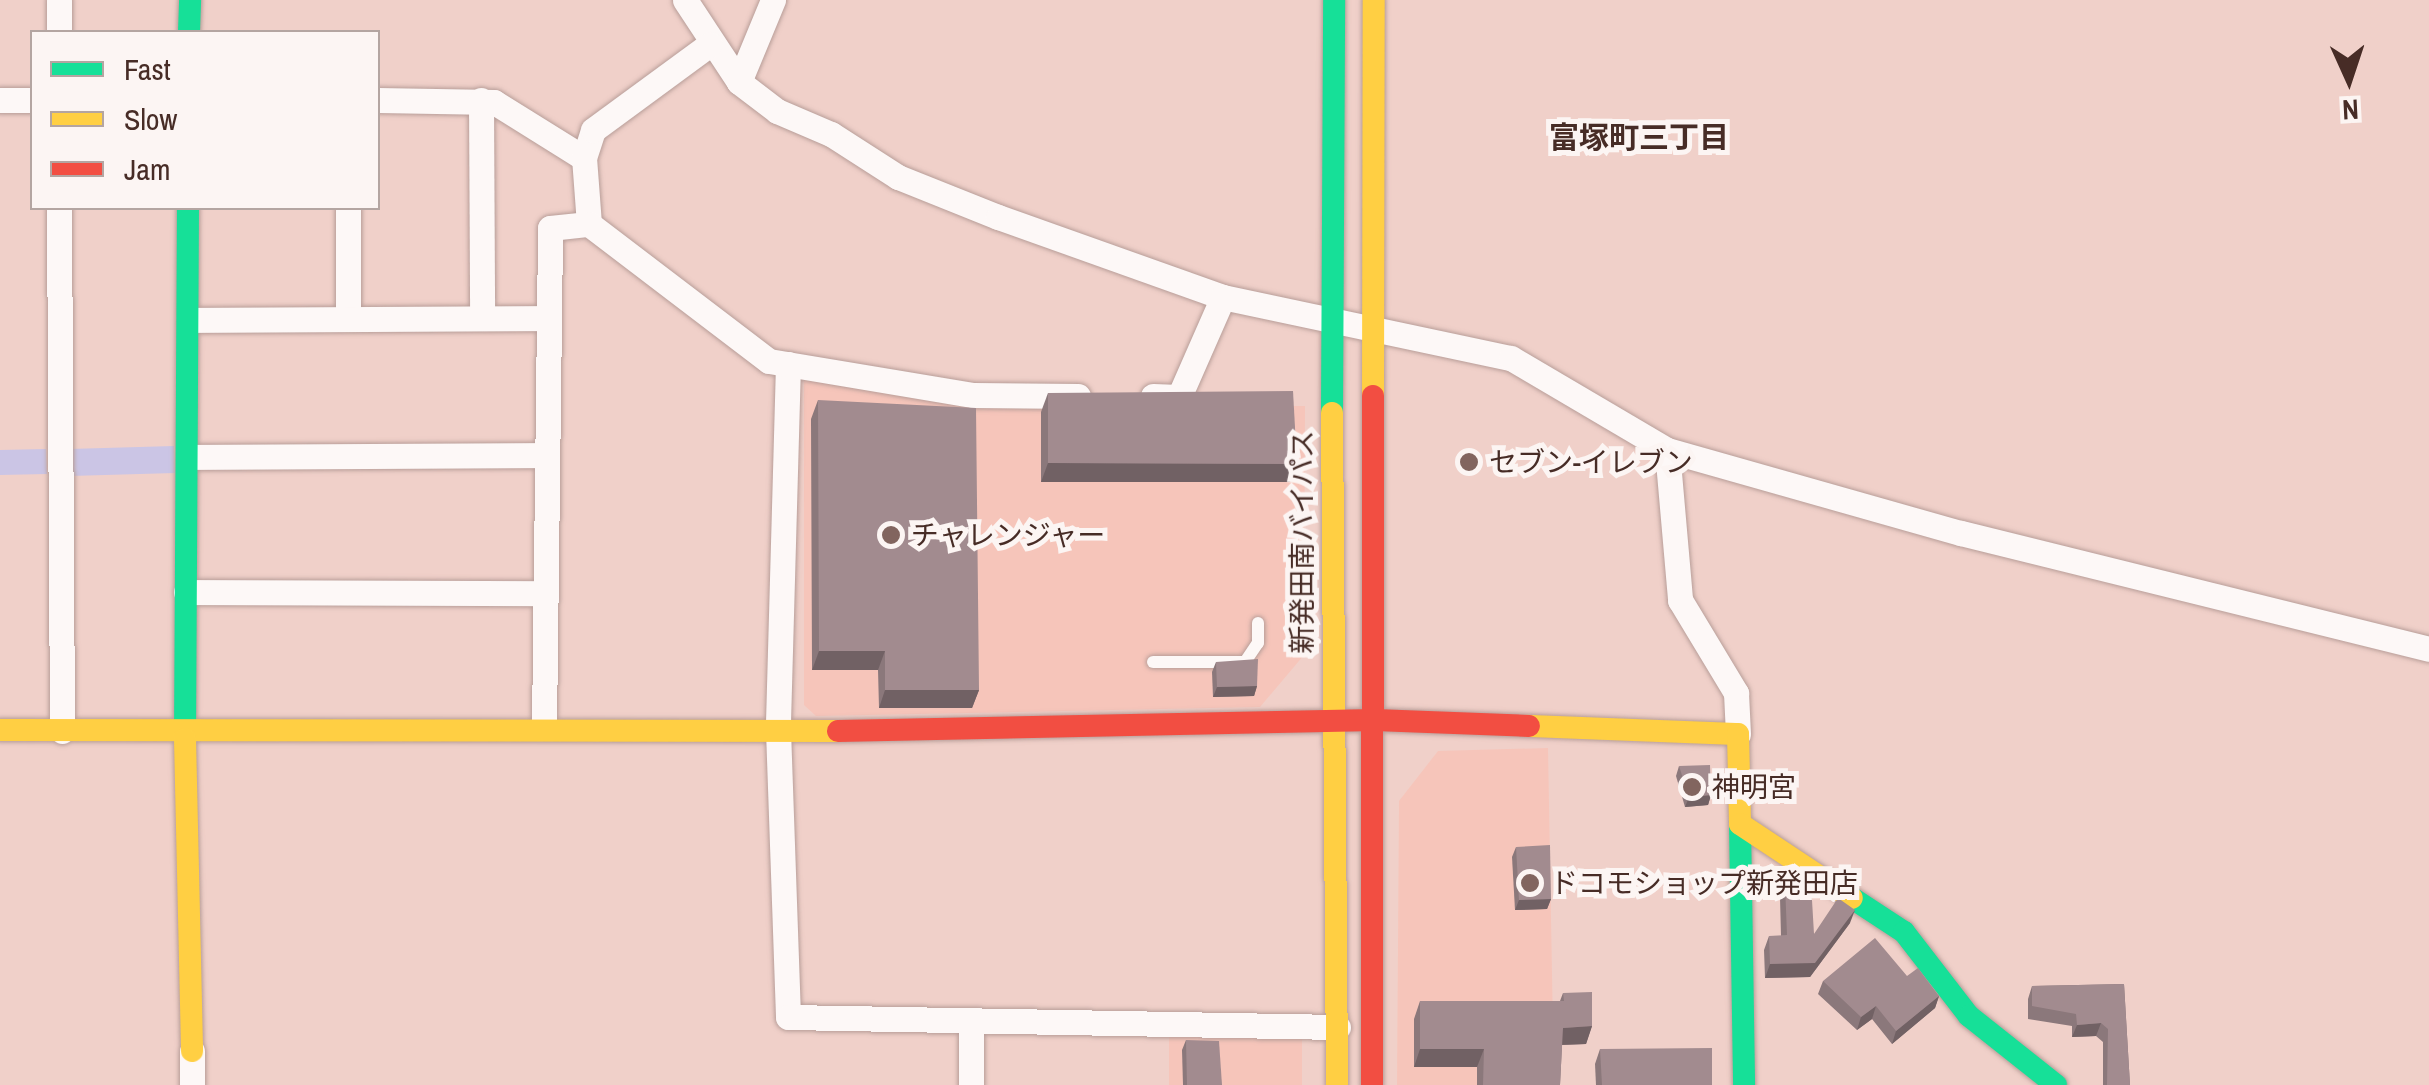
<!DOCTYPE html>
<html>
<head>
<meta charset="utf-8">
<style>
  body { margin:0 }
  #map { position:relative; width:2429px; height:1085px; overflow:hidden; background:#f0d0c9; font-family:"Archivo Narrow","Noto Sans JP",sans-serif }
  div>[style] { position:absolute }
  .built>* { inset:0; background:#f6c5ba }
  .green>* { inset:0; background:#cbc5e5 }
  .roads { filter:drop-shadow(0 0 2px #b89e99) drop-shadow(0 0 2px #b89e99) }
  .lane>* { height:12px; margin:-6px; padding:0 6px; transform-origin:6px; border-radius:6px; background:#fdf8f7 }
  .street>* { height:25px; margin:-12.5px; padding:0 12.5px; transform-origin:12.5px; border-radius:12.5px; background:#fdf8f7 }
  .fast>* { height:22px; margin:-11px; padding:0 11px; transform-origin:11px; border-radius:11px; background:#16e098 }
  .slow>* { height:22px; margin:-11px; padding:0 11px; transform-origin:11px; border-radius:11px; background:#ffcf43 }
  .jam>* { height:22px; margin:-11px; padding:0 11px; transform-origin:11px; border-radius:11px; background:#f24e42 }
  .wall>* { inset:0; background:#8b787b }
  .shaded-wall>* { inset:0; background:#716164 }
  .building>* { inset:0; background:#a28b8f }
  .dots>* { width:28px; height:28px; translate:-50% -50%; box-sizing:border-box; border:5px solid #fcf5f3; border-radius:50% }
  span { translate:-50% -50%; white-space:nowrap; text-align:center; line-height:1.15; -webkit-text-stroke:10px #fcf5f3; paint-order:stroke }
  .poi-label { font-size:28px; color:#472c26 }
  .left { translate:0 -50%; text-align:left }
  .street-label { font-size:28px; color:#472c26 }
  .neighbourhood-label { font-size:30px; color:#472c26; font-weight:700 }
  .legend { position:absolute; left:30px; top:30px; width:350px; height:180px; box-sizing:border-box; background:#fcf5f3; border:2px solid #b4a5a1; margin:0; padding:12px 18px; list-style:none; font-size:30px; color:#472c26 }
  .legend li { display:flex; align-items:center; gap:20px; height:50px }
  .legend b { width:50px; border:2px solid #b4a5a1 }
  .north { position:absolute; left:2299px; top:30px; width:100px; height:100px; -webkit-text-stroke:8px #fcf5f3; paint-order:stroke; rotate:177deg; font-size:28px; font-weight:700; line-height:40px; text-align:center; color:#472c26 }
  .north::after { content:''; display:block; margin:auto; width:35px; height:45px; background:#472c26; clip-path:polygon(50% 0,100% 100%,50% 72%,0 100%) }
</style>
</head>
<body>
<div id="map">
  <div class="built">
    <div style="clip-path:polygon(804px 375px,978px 407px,1305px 406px,1304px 655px,1260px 707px,816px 716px,804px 705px)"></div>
    <div style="clip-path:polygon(1548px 748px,1554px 1085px,1397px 1085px,1399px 801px,1438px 751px)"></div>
    <div style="clip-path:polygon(1302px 1036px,1302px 1085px,1169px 1085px,1169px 1037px)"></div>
  </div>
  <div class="green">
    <div style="clip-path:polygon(174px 446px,175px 473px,70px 476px,69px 449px)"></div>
    <div style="clip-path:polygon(46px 449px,47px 474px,0 475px,0 450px)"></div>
  </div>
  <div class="roads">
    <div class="lane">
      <div style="left:1153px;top:662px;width:92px"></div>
      <div style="left:1245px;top:662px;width:23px;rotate:-56deg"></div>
      <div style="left:1258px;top:643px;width:20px;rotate:-90deg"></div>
    </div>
    <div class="street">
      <div style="left:685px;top:0;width:98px;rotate:56.6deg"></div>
      <div style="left:739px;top:82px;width:48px;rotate:37.3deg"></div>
      <div style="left:777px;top:111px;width:59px;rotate:23.1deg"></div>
      <div style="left:831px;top:134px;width:80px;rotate:32.7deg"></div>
      <div style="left:898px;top:177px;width:108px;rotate:21.8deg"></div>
      <div style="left:998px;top:217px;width:239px;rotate:19.6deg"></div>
      <div style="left:1223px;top:297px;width:294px;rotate:12deg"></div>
      <div style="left:1511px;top:358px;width:181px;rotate:30.5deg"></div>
      <div style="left:1667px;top:450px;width:305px;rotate:15.8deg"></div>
      <div style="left:1961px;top:533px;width:482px;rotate:13.9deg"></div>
      <div style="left:59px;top:32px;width:32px;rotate:-90deg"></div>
      <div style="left:739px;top:82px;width:89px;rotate:-67.5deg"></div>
      <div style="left:0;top:100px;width:32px"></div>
      <div style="left:378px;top:100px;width:116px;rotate:1deg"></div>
      <div style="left:494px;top:102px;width:106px;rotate:31.9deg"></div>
      <div style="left:481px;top:100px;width:217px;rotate:89.7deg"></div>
      <div style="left:59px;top:208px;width:523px;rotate:89.67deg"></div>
      <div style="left:589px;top:224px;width:66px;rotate:-94.3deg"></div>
      <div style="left:584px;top:158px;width:29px;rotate:-72deg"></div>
      <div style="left:593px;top:130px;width:145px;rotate:-36.3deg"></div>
      <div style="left:348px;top:315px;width:107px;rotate:-90deg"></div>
      <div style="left:189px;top:320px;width:360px;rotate:-0.3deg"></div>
      <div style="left:788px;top:364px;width:366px;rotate:91.6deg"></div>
      <div style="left:778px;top:730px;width:287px;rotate:88deg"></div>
      <div style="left:788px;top:1017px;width:550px;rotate:1.04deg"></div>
      <div style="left:1153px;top:396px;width:26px;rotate:2deg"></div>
      <div style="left:1179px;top:397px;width:109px;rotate:-66.3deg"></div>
      <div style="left:1667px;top:450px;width:151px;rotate:85deg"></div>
      <div style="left:1680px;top:600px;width:109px;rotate:58.9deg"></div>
      <div style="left:1736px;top:693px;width:41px;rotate:87.2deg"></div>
      <div style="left:191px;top:457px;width:356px;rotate:-0.3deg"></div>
      <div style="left:186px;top:592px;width:359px;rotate:0.2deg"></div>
      <div style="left:544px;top:726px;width:498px;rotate:-89.3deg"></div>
      <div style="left:550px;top:228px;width:39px;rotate:-6deg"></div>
      <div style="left:589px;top:224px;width:226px;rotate:37.3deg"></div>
      <div style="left:769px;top:361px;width:207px;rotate:9.5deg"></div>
      <div style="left:973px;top:395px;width:105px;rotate:0.5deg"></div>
      <div style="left:971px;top:1020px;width:65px;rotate:90deg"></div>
      <div style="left:192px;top:1051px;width:34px;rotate:90deg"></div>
    </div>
    <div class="fast">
      <div style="left:189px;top:32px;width:32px;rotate:-88deg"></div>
      <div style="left:1332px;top:413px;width:413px;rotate:-89.7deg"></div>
      <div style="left:185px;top:739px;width:531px;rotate:-89.68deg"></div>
      <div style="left:1740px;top:824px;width:261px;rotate:89.1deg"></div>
      <div style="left:1852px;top:898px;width:62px;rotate:33.2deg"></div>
      <div style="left:1904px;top:932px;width:106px;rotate:52.3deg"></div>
      <div style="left:1969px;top:1016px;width:111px;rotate:38.4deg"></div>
    </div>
    <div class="slow">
      <div style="left:1373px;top:396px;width:396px;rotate:-89.9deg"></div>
      <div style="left:1332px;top:413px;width:672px;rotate:89.57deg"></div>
      <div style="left:1529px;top:726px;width:209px;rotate:2.2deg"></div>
      <div style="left:1738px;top:734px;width:90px;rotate:88.7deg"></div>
      <div style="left:1740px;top:824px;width:134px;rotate:33.5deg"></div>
      <div style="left:0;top:730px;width:838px;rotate:0.07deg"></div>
      <div style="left:185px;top:739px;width:312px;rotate:88.7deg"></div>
    </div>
    <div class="jam">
      <div style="left:838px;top:731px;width:537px;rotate:-1.17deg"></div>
      <div style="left:1375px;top:720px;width:154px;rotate:2.2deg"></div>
      <div style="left:1372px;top:1085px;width:689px;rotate:-89.92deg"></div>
    </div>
  </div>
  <div class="wall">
    <div style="clip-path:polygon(1048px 393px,1297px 464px,1290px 482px,1041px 482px,1041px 412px)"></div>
    <div style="clip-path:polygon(818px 400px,979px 690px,972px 708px,879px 708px,878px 670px,812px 670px,811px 419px)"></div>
    <div style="clip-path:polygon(1216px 662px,1257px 686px,1254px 696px,1213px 697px,1212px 672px)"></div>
    <div style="clip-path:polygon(1679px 766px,1711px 795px,1708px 805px,1685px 807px,1676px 776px)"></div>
    <div style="clip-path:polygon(1516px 847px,1551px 899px,1547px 909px,1515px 910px,1512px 857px)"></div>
    <div style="clip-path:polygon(1785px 884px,1814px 934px,1850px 923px,1810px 977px,1765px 978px,1764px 950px,1769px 936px,1781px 936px,1780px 898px)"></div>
    <div style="clip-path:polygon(1907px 976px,1939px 996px,1935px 1008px,1892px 1044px,1872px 1019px,1857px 1030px,1818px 994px,1823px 981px)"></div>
    <div style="clip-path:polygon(2124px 984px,2130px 1085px,2103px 1085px,2103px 1042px,2096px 1036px,2072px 1037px,2072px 1026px,2028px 1019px,2028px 999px,2032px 986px)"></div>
    <div style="clip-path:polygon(1563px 993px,1592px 1026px,1586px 1044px,1562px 1045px,1560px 1085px,1477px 1085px,1477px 1067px,1414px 1067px,1414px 1019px,1420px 1001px,1560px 1001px)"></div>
    <div style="clip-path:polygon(1186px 1040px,1222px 1085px,1183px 1085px,1182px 1050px)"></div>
    <div style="clip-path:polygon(1600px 1049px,1712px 1085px,1596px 1085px,1595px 1064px)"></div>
  </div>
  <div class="shaded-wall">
    <div style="clip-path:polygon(1048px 463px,1297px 464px,1290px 482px,1041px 482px)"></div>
    <div style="clip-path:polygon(819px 651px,885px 651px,878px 670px,812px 670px)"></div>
    <div style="clip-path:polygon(1257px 686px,1254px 696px,1213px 697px,1217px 687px)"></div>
    <div style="clip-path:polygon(885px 690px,979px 690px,972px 708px,879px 708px)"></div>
    <div style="clip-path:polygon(1711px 795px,1708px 805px,1685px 807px,1689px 797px)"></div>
    <div style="clip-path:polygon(1551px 899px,1547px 909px,1515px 910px,1519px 900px)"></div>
    <div style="clip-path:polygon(1855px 910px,1850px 923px,1810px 977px,1765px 978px,1770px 964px)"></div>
    <div style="clip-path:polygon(1939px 996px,1935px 1008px,1892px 1044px,1896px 1031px)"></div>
    <div style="clip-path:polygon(1876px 1006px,1872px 1019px,1857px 1030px,1861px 1017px)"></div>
    <div style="clip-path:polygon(2101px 1023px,2096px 1036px,2072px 1037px,2077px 1025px)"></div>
    <div style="clip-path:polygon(1592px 1026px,1586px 1044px,1556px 1045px,1563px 1028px)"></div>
    <div style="clip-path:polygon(1420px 1049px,1484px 1049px,1477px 1067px,1414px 1067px)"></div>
  </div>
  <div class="building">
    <div style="clip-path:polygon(1293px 391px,1297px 464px,1048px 463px,1048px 393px)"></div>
    <div style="clip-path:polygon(818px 400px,976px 408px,979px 690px,885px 690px,885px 651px,819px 651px)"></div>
    <div style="clip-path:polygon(1258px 659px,1257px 686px,1217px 687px,1216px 662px)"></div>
    <div style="clip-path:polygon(1710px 765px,1711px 795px,1689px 797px,1679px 766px)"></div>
    <div style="clip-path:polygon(1550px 845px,1551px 899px,1519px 900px,1516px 847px)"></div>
    <div style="clip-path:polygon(1811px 883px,1814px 934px,1838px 898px,1855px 910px,1815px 963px,1770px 964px,1769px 936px,1787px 935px,1785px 884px)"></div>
    <div style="clip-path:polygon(1875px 938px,1907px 976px,1918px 968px,1939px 996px,1896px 1031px,1876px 1006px,1861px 1017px,1823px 981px)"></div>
    <div style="clip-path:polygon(2124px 984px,2130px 1085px,2107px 1085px,2108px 1029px,2101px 1023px,2077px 1025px,2076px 1014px,2032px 1006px,2032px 986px)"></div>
    <div style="clip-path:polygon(1592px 992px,1592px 1026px,1563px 1028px,1560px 1085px,1483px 1085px,1484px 1049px,1420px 1049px,1420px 1001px,1564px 1001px,1563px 993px)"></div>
    <div style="clip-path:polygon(1186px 1040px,1219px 1041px,1222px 1085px,1187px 1085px)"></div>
    <div style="clip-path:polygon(1712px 1048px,1712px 1085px,1602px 1085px,1600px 1049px)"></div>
  </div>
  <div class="dots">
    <div style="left:1469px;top:462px;background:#82655f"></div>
    <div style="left:891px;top:535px;background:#82655f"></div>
    <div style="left:1692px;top:787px;background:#82655f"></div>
    <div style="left:1530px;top:883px;background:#82655f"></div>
  </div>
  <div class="poi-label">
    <span class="left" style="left:1489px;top:462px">セブン-イレブン</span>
    <span class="left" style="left:911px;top:535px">チャレンジャー</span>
    <span class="left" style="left:1712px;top:787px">神明宮</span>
    <span class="left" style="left:1550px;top:883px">ドコモショップ新発田店</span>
  </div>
  <div class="street-label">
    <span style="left:1302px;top:542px;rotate:-90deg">新発田南バイパス</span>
  </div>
  <div class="neighbourhood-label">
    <span style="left:1639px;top:137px">富塚町三丁目</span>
  </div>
  <ul class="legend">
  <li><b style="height:12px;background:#16e098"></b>Fast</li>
  <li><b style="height:12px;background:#ffcf43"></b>Slow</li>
  <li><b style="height:12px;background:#f24e42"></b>Jam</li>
  </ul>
  <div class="north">N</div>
</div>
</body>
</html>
